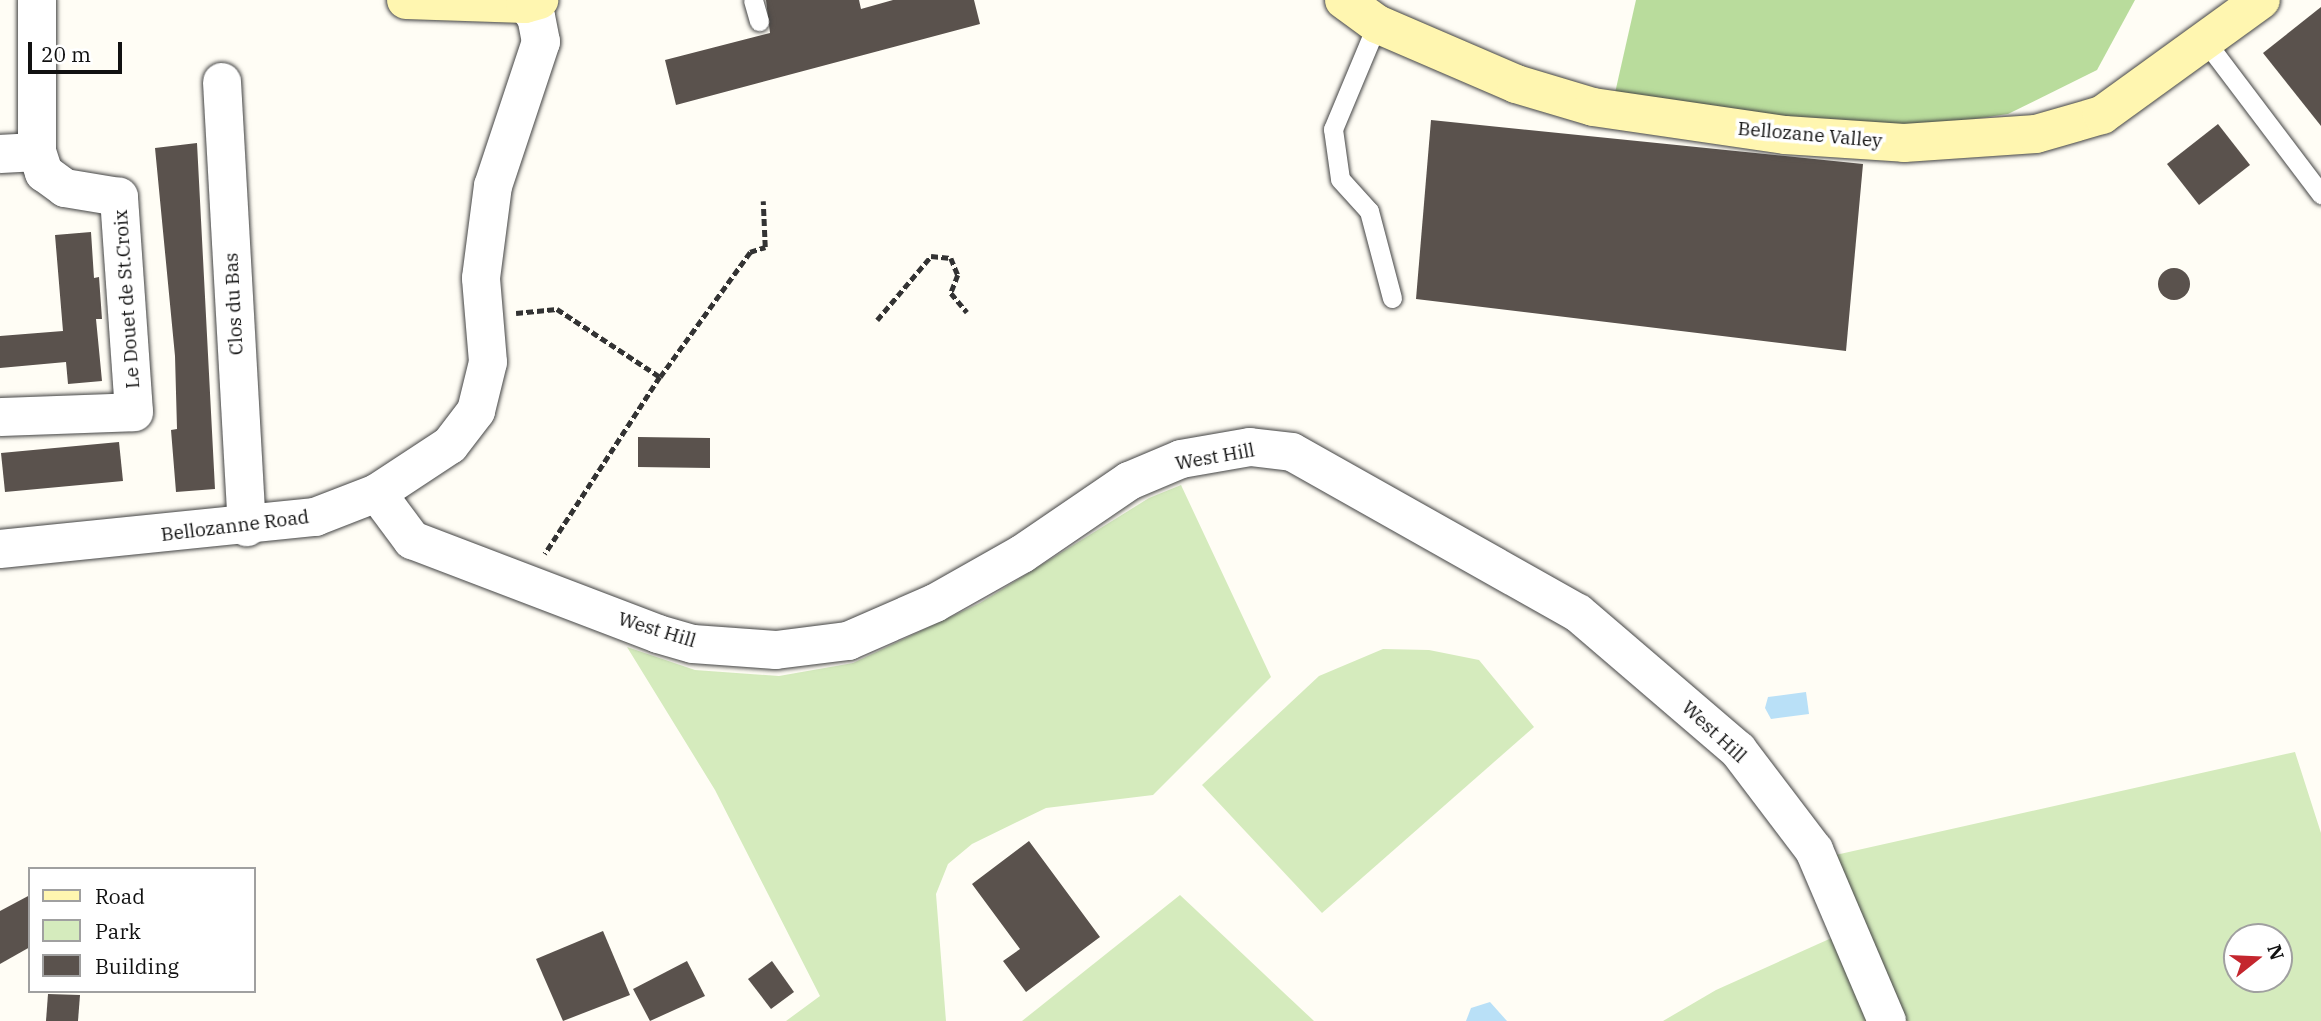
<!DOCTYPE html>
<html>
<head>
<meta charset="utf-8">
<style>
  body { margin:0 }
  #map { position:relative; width:2321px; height:1021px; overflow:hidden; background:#fffdf5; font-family:"IBM Plex Serif",serif }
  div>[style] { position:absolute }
  .green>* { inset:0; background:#d5ebbd }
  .forest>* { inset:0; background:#b9dc9c }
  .water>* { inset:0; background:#b9e0f7 }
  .building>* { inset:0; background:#5a524d }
  .round { border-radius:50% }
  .path>* { height:4.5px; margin-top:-2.25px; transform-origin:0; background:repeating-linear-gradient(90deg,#333 0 7px,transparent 0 10.5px) }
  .roads { filter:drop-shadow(0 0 2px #444) drop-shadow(0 0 2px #444) }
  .lane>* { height:19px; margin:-9.5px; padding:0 9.5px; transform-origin:9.5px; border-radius:9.5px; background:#fff }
  .street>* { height:38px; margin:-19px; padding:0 19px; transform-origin:19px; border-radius:19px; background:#fff }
  .secondary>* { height:38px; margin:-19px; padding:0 19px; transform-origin:19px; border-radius:19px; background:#fff6b0 }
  span { translate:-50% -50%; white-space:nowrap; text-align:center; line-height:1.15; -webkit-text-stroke:7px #fff; paint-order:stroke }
  .street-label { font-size:19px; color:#111 }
  .legend { position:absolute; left:28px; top:867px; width:228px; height:126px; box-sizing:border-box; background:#fff; border:2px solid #a0a0a0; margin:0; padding:9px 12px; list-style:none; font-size:21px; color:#111 }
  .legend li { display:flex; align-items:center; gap:14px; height:35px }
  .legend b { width:35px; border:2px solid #a0a0a0 }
  .north { position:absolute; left:2223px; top:923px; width:70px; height:70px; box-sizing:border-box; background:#fff; border:2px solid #a0a0a0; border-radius:50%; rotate:72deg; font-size:19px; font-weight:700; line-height:28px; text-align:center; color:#111 }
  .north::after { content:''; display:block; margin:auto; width:24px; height:32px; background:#c4262e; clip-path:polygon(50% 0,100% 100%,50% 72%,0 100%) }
  .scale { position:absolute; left:28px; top:42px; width:94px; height:32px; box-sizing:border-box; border:4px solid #111; border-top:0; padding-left:9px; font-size:21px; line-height:24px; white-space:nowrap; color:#111; -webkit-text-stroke:5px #fff; paint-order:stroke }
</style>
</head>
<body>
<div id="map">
  <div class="green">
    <div style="clip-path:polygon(1181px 485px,1271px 677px,1153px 795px,1046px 808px,972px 844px,948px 864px,936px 894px,946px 1021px,786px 1021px,820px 996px,715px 790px,627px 647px,695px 670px,779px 676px,853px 663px,980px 603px,1149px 498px)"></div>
    <div style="clip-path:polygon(1383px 649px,1429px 650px,1479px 660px,1534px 727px,1322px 913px,1202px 785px,1319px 676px)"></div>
    <div style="clip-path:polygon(evenodd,2295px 752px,2321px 833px,2321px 1021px,1899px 1021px,1831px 856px,2295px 752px,2237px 937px,2279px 937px,2279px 979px,2237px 979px,2237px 937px)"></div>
    <div style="clip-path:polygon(1180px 895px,1314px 1021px,1022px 1021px)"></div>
    <div style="clip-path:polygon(1836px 936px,1870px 1021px,1663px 1021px,1716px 990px)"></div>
  </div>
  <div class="forest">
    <div style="clip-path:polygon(1636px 0,2135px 0,2097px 70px,2008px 114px,1925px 126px,1780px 123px,1615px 93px)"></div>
  </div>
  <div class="water">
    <div style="clip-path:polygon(1806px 692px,1809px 714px,1771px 719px,1765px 708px,1768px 697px)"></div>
    <div style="clip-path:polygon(1490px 1002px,1507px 1021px,1466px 1021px,1471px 1008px)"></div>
  </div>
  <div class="building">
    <div style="clip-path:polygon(766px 0,859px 0,861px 9px,893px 0,974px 0,980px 24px,676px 105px,665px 60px,770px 33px)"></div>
    <div style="clip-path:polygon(2321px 7px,2321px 126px,2263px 53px)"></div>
    <div style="clip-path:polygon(1431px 120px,1863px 164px,1846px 351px,1416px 299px)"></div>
    <div style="clip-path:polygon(2218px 124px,2250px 165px,2199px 205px,2167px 164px)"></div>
    <div style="clip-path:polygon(197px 143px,215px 489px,176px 492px,171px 430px,177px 429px,175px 356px,155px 148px)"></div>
    <div style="clip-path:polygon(91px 232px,94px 278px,99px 277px,102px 319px,96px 319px,102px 381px,68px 384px,66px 362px,0 368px,0 336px,63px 331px,55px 235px)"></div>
    <div class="round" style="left:2158px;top:268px;width:32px;height:32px"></div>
    <div style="clip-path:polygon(638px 437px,710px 438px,710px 468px,638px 467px)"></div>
    <div style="clip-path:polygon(119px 442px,123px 481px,5px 492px,1px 453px)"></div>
    <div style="clip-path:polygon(1029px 841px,1100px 937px,1026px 992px,1003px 961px,1020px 949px,972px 884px)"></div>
    <div style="clip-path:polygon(30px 895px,30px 947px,0 964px,0 911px)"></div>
    <div style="clip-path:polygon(603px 931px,630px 995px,563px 1021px,536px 959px)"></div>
    <div style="clip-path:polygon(687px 961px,705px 996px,650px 1021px,633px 989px)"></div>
    <div style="clip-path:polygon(772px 961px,794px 992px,771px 1009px,748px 979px)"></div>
    <div style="clip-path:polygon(48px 994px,80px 995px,78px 1021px,46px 1021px)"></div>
  </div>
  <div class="path">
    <div style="left:516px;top:313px;width:41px;rotate:-5.6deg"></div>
    <div style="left:557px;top:309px;width:123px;rotate:33.4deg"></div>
    <div style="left:660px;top:377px;width:211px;rotate:123deg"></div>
    <div style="left:877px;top:320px;width:84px;rotate:-49.8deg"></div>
    <div style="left:931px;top:256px;width:20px;rotate:6deg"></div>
    <div style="left:951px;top:258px;width:18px;rotate:68deg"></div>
    <div style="left:958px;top:275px;width:19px;rotate:111deg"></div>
    <div style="left:951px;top:293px;width:25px;rotate:50deg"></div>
    <div style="left:660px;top:377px;width:154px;rotate:-54.2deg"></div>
    <div style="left:750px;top:252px;width:16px;rotate:-18deg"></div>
    <div style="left:765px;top:247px;width:46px;rotate:-92.5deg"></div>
  </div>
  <div class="roads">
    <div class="lane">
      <div style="left:753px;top:0;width:22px;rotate:74deg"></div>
      <div style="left:1377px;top:24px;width:114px;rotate:112.7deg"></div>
      <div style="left:1333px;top:129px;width:50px;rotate:82deg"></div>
      <div style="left:1340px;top:179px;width:43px;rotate:47.8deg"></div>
      <div style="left:1369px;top:211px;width:90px;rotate:75.2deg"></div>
      <div style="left:2206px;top:42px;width:191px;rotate:52.9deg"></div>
    </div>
    <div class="street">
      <div style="left:222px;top:82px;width:446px;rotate:86.8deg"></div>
      <div style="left:0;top:154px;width:37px;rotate:-3deg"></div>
      <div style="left:0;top:417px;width:134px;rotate:-2.1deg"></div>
      <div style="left:134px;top:412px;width:216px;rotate:-94deg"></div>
      <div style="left:119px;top:197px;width:55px;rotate:-170.5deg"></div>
      <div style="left:65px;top:188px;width:26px;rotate:-144deg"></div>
      <div style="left:44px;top:173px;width:22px;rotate:-108deg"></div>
      <div style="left:37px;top:152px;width:152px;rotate:-90deg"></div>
      <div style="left:377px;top:493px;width:59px;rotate:53.3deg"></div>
      <div style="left:412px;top:540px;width:263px;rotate:20.9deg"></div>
      <div style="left:658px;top:634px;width:36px;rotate:16deg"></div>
      <div style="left:693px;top:644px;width:83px;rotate:4.1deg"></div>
      <div style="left:776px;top:650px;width:73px;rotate:-7.1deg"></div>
      <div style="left:848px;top:641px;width:95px;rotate:-23.6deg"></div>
      <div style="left:935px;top:603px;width:100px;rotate:-29.4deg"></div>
      <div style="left:1022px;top:554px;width:130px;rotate:-34.3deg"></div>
      <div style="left:1129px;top:481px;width:56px;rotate:-22.9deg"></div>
      <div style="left:1181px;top:459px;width:70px;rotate:-9.9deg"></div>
      <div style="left:1250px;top:447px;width:42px;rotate:6.8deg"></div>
      <div style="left:1292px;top:452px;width:328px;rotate:29.4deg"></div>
      <div style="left:1578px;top:613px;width:211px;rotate:40.6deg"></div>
      <div style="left:1738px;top:750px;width:126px;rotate:52.8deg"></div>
      <div style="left:1814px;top:850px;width:186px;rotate:66.9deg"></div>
      <div style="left:0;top:549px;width:317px;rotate:-5.8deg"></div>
      <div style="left:315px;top:517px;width:66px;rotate:-21.2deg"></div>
      <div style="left:377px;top:493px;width:87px;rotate:-33.3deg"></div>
      <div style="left:450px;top:445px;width:43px;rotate:-52.6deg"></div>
      <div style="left:476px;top:411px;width:50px;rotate:-76.2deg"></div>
      <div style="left:488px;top:362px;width:84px;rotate:-94.8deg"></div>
      <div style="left:481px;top:278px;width:93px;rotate:-82.6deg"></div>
      <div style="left:493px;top:186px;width:152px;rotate:-71.6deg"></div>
      <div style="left:541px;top:42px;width:25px;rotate:-101deg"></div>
      <div style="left:536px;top:17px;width:21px;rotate:-127deg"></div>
    </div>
    <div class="secondary">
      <div style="left:406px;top:0;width:119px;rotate:1.9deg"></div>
      <div style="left:525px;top:4px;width:15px;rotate:-16deg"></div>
      <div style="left:1344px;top:0;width:41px;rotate:36deg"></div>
      <div style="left:1377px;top:24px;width:151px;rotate:23.3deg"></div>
      <div style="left:1516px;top:84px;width:80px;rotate:16.6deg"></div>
      <div style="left:1593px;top:107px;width:194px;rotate:8.3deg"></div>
      <div style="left:1785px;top:135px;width:119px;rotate:3.8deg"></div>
      <div style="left:1904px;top:143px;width:132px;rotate:-3.9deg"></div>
      <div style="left:2036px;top:134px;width:69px;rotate:-16.1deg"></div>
      <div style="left:2102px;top:115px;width:196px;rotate:-35.9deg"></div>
    </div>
  </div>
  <div class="street-label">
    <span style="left:1810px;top:135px;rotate:5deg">Bellozane Valley</span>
    <span style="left:127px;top:299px;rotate:-94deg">Le Douet de St.Croix</span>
    <span style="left:234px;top:304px;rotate:-93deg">Clos du Bas</span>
    <span style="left:1215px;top:457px;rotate:-10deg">West Hill</span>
    <span style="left:235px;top:526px;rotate:-7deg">Bellozanne Road</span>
    <span style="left:657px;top:630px;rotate:17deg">West Hill</span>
    <span style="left:1714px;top:732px;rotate:43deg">West Hill</span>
  </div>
  <ul class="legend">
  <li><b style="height:9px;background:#fff6b0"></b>Road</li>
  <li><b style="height:19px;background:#d5ebbd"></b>Park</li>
  <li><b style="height:19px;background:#5a524d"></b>Building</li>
  </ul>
  <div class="north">N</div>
  <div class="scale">20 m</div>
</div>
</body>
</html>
